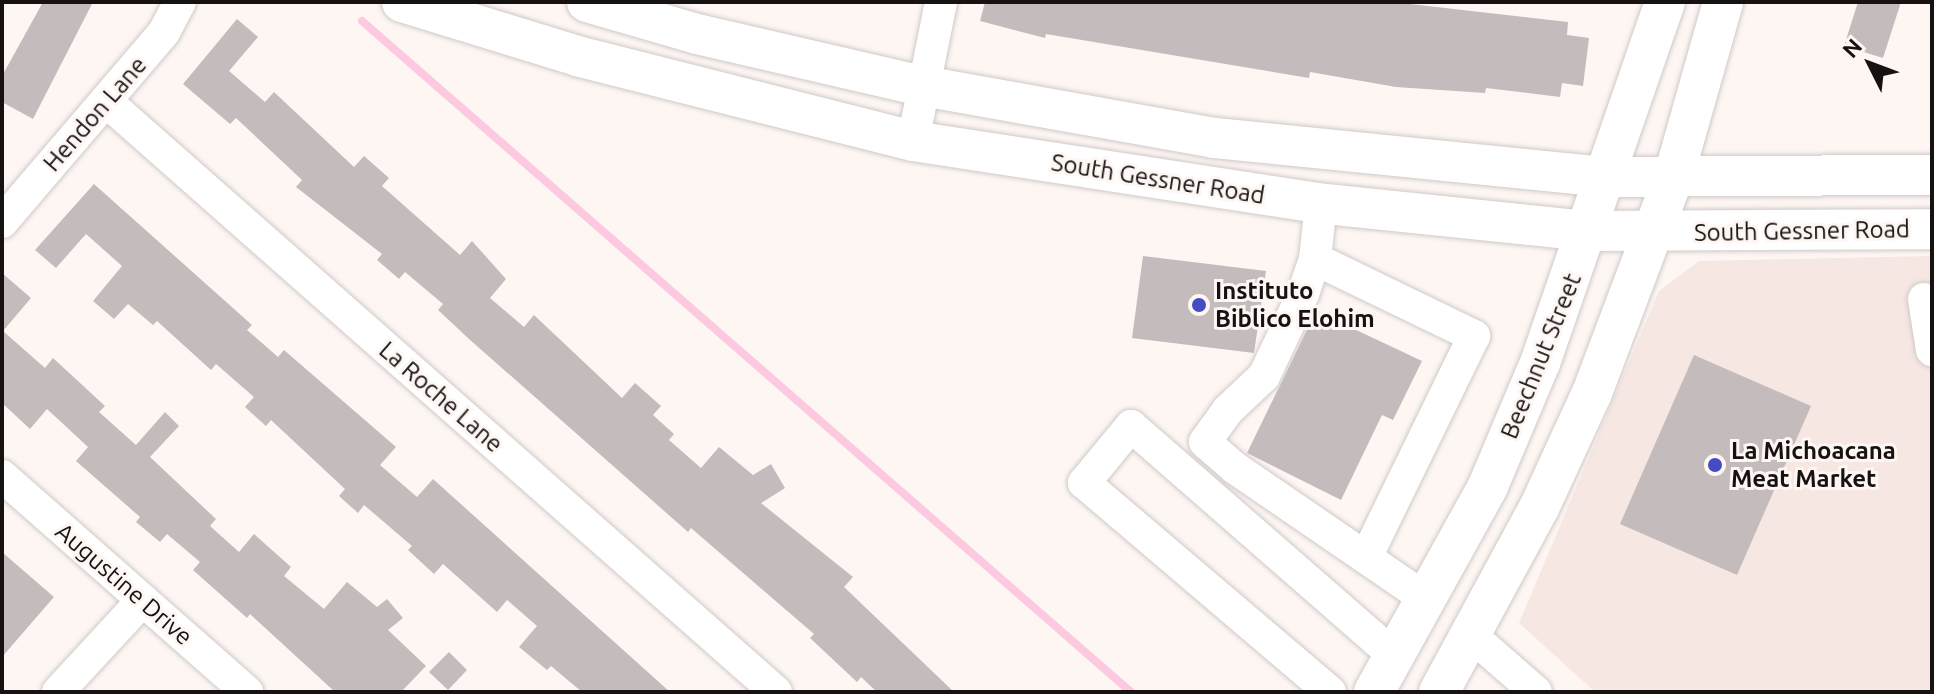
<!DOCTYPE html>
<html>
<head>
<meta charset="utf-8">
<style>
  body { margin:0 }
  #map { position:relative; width:1934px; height:694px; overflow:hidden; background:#fdf6f3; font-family:Ubuntu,sans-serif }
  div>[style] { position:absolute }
  .built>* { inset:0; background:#f6e7e2 }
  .stream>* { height:8px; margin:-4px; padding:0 4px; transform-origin:4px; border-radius:4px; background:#fcc9e1 }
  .building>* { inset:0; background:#c4bcbc }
  .roads { filter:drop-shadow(0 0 2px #d0c9c7) drop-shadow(0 0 2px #d0c9c7) }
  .minor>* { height:32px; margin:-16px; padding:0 16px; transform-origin:16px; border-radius:16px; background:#fff }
  .major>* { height:40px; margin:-20px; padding:0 20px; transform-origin:20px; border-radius:20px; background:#fff }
  .dots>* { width:22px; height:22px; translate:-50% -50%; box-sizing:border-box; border:4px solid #fdf6f3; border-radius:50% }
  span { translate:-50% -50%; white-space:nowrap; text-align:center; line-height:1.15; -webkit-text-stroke:6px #fdf6f3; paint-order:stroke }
  .street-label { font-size:24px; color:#151211 }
  .poi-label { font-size:24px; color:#151211; font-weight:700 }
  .left { translate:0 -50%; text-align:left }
  .frame { position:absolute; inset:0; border:4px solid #151211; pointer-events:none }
  .north { position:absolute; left:1830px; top:24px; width:80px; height:80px; -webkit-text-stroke:6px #fdf6f3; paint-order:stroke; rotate:312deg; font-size:22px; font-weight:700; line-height:32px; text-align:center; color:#151211 }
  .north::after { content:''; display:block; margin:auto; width:28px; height:36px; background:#151211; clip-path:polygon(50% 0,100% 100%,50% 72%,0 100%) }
</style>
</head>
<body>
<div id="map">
  <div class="built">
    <div style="clip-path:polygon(1932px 256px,1932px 692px,1595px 692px,1519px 623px,1659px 291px,1699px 261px)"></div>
  </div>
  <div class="stream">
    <div style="left:362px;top:21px;width:1021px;rotate:41.11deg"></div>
  </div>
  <div class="building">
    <div style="clip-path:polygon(43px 2px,93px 2px,33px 119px,2px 102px,2px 76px)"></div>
    <div style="clip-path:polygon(985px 2px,1393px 2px,1568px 22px,1567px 35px,1589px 38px,1583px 86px,1562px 83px,1560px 97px,1486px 88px,1485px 93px,1396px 87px,1310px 72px,1309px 78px,1046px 34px,1045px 38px,980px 21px)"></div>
    <div style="clip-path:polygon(1858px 2px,1901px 2px,1883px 58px,1844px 46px)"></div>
    <div style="clip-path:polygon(237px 19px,258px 37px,229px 71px,265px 102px,274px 92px,354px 167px,364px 156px,389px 178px,382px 186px,460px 255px,472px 241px,506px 279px,490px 298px,524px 327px,534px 315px,622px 398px,635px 383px,661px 406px,653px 415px,674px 434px,669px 440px,701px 468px,719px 447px,753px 475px,771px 464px,785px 488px,761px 503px,853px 577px,844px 587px,954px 692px,877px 692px,861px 677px,857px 682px,810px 638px,814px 634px,691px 528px,688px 532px,469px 339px,438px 310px,443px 304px,405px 272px,399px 279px,377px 260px,382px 254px,296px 187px,302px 180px,236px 118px,230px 124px,183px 84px)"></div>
    <div style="clip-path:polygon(94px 184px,252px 325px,247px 330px,278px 357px,284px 350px,396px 447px,380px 465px,417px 497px,433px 479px,670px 692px,582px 692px,551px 666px,547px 670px,519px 647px,537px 626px,507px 600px,497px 612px,443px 564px,434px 574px,408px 550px,412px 546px,364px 505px,358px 513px,339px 496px,345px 489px,271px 420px,266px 426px,245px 407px,254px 397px,216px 364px,211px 370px,157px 321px,153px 325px,128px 304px,114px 319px,93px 301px,122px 266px,86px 234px,56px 268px,35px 250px)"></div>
    <div style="clip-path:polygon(1143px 256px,1266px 271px,1254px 353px,1132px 338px)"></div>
    <div style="clip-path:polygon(2px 273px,31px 298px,3px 331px,45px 368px,53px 358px,105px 406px,99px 412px,136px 445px,165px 412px,179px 426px,150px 457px,216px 519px,210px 526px,239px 552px,254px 534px,291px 567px,284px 576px,324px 609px,347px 582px,377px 607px,387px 599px,403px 618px,388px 630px,426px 666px,401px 692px,335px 692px,250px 614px,247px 618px,193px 570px,200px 562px,167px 534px,160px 542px,136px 522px,140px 517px,76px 461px,88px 447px,47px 409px,30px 429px,2px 403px)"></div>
    <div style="clip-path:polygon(1316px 311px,1422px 361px,1393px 420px,1382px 415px,1341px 500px,1247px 453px)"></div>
    <div style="clip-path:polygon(1694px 355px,1811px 406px,1737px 575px,1620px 524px)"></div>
    <div style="clip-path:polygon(2px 552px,54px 597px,2px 657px)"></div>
    <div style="clip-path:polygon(449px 652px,467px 670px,448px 690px,429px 672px)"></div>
  </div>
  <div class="roads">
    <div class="minor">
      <div style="left:107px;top:102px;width:892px;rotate:41.41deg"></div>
      <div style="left:913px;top:141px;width:142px;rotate:-78.6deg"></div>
      <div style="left:1321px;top:203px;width:56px;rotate:96.1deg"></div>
      <div style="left:1315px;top:259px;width:37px;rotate:109deg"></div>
      <div style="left:1303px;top:294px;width:91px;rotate:115.4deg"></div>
      <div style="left:1264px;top:376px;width:50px;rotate:136.6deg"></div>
      <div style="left:1228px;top:410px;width:39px;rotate:126deg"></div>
      <div style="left:1205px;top:442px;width:40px;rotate:41deg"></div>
      <div style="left:1235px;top:468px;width:234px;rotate:34.4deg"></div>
      <div style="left:2px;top:222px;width:250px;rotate:-49.5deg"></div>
      <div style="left:164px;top:32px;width:34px;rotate:-62deg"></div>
      <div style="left:1315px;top:259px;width:177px;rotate:25.8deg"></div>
      <div style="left:1474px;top:336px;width:246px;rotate:116deg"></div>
      <div style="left:1924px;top:299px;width:52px;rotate:81.1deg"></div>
      <div style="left:2px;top:476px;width:327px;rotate:41.4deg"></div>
      <div style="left:1472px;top:636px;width:85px;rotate:41.2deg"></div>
      <div style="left:58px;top:692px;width:125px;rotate:-47.3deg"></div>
      <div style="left:1330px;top:692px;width:323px;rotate:-139.6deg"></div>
      <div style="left:1084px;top:483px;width:74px;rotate:-50.5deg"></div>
      <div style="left:1131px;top:426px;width:350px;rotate:41.1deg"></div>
    </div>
    <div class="major">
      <div style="left:402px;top:2px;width:183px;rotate:17.1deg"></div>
      <div style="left:577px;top:56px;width:347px;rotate:14.2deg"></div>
      <div style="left:913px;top:141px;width:408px;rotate:8.7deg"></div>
      <div style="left:1316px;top:203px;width:274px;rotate:5.9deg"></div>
      <div style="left:1589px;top:231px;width:343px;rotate:-0.3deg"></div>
      <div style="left:587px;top:2px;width:115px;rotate:16.2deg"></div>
      <div style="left:697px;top:34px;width:232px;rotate:13deg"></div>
      <div style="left:923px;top:86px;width:297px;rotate:10.1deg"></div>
      <div style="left:1215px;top:138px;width:396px;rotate:5.7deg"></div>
      <div style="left:1609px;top:177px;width:323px;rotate:-0.4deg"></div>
      <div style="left:1374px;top:692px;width:235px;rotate:-61deg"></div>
      <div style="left:1488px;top:486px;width:134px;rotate:-67.1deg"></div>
      <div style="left:1540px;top:363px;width:382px;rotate:-70.9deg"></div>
      <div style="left:1439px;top:692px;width:209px;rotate:-61.5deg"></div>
      <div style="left:1539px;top:508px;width:127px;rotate:-65.3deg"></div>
      <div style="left:1592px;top:393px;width:229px;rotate:-69.3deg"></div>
      <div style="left:1673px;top:179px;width:184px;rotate:-74.2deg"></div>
    </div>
  </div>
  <div class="dots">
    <div style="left:1199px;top:305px;background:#454bc0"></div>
    <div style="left:1715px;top:465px;background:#454bc0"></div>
  </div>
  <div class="street-label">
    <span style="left:95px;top:114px;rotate:-49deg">Hendon Lane</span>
    <span style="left:1158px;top:179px;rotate:9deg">South Gessner Road</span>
    <span style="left:1802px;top:231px;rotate:-1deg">South Gessner Road</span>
    <span style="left:1541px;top:356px;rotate:-68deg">Beechnut Street</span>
    <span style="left:441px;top:397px;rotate:41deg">La Roche Lane</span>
    <span style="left:124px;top:584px;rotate:41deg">Augustine Drive</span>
  </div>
  <div class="poi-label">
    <span class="left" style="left:1215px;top:305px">Instituto<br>Biblico Elohim</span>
    <span class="left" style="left:1731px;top:465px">La Michoacana<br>Meat Market</span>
  </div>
  <div class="frame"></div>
  <div class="north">N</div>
</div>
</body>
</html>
